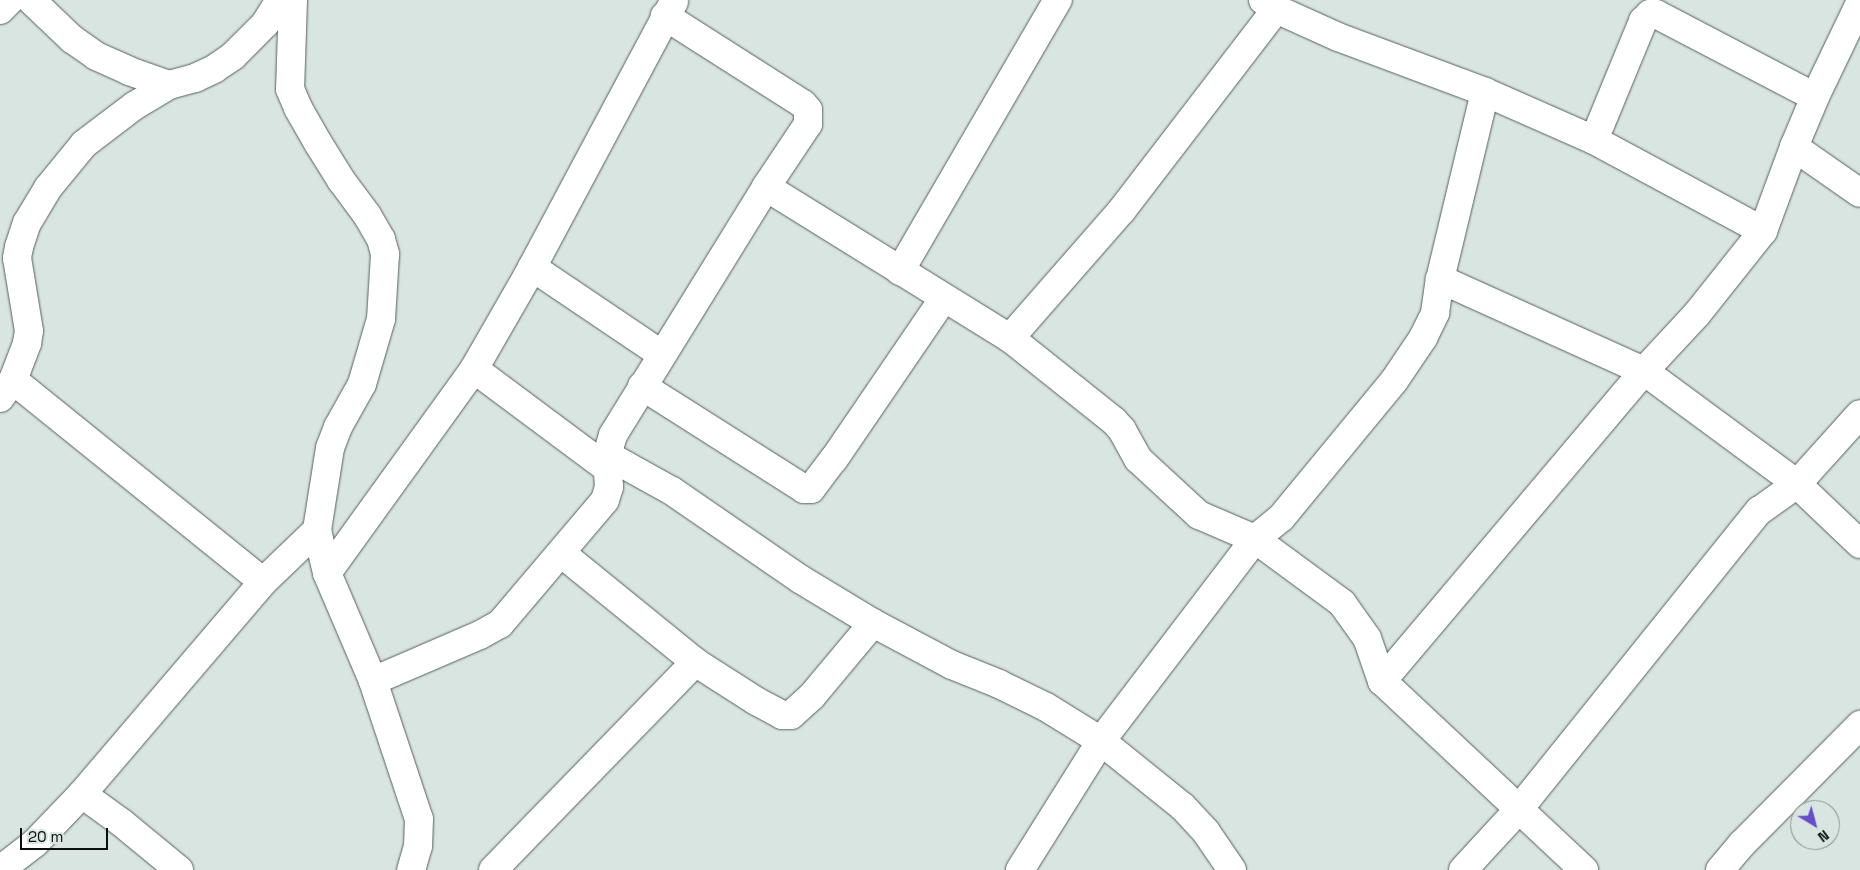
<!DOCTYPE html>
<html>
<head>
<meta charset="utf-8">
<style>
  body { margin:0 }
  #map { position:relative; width:1860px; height:870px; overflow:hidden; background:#d9e5e1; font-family:"Space Grotesk",sans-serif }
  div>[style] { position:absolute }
  .roads { filter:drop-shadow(0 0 1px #55605c) drop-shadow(0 0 1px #55605c) }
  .street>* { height:28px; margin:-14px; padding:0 14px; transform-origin:14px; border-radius:14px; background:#fff }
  span { translate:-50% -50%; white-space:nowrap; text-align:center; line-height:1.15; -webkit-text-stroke:4px #d9e5e1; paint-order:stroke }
  .north { position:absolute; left:1790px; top:800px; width:50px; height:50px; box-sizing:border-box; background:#d9e5e1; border:1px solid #868f8c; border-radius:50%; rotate:143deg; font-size:14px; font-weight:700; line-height:20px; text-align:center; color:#0a0e0c }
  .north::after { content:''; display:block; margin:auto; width:18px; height:22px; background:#654ec7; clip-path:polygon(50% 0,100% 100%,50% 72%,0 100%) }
  .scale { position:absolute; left:20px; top:828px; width:88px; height:22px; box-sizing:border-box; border:2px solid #0a0e0c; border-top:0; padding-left:6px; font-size:15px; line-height:18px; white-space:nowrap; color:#0a0e0c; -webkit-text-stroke:4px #d9e5e1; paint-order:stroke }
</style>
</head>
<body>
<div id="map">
  <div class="roads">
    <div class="street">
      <div style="left:31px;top:0;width:57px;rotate:43.6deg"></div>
      <div style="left:72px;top:39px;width:29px;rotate:35deg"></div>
      <div style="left:96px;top:56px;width:36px;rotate:24deg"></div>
      <div style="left:129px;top:71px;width:42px;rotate:19.3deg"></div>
      <div style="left:293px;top:0;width:89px;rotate:91.9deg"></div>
      <div style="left:290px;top:89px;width:21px;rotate:67deg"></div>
      <div style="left:298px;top:108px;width:40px;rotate:60.3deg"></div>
      <div style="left:318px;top:143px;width:44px;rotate:58.1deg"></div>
      <div style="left:341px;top:180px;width:44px;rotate:53.4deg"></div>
      <div style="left:367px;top:215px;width:28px;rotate:60deg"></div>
      <div style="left:381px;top:239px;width:16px;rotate:75deg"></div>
      <div style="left:385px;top:254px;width:65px;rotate:93.5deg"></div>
      <div style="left:381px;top:319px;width:68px;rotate:106.3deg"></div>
      <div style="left:362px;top:384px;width:49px;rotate:119.2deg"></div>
      <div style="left:338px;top:427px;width:22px;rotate:111deg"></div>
      <div style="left:330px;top:448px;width:83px;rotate:99deg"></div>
      <div style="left:317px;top:530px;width:44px;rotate:76.9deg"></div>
      <div style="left:327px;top:573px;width:117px;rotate:66.9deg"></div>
      <div style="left:373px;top:681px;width:145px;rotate:71.6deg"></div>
      <div style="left:419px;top:819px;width:27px;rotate:92deg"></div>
      <div style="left:418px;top:846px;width:25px;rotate:106deg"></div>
      <div style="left:1263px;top:0;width:16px;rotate:35deg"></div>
      <div style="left:1276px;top:9px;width:68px;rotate:24.3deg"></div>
      <div style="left:1338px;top:37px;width:157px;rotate:20.5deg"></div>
      <div style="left:1485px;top:92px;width:192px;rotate:103.5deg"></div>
      <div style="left:1440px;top:279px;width:224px;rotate:24.3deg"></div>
      <div style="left:1644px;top:371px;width:190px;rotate:36.4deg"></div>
      <div style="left:1797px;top:484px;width:87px;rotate:43.6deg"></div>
      <div style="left:1860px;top:3px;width:104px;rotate:115.6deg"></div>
      <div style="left:1815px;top:97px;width:54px;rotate:112.8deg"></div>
      <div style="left:1794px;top:147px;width:80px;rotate:34.9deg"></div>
      <div style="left:0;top:10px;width:14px;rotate:-45deg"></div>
      <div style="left:1485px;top:92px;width:119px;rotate:23.8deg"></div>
      <div style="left:1594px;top:140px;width:192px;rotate:28.3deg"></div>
      <div style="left:1594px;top:140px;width:129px;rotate:-67.6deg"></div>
      <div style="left:1643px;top:21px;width:10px;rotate:-45deg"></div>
      <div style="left:1650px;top:14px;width:6px"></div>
      <div style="left:1656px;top:14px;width:179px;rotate:27.6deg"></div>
      <div style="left:766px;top:187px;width:287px;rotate:31.8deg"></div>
      <div style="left:1010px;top:338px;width:133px;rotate:38.6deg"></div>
      <div style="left:1114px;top:421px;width:12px;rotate:48deg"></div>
      <div style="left:1122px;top:430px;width:33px;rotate:61deg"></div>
      <div style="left:1138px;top:459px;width:83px;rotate:42.6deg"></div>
      <div style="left:1199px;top:515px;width:61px;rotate:23.2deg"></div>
      <div style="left:1255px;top:539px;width:108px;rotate:36.3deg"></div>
      <div style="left:1342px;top:603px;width:43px;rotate:54.5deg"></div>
      <div style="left:1367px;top:638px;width:46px;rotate:70.8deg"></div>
      <div style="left:1382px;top:681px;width:277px;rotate:43.1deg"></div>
      <div style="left:532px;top:267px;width:156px;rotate:34deg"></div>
      <div style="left:900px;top:271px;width:314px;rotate:-59.8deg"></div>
      <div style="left:1010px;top:338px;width:170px;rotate:-48.8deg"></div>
      <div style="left:1122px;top:210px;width:253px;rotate:-52.5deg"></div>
      <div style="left:474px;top:369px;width:167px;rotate:36.7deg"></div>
      <div style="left:13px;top:380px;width:321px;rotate:38.9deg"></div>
      <div style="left:642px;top:386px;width:192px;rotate:32.4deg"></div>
      <div style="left:804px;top:489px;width:7px"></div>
      <div style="left:811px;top:489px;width:38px;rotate:-53deg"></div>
      <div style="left:834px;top:459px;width:195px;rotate:-55.7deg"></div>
      <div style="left:0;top:398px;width:22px;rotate:-54deg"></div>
      <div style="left:13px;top:380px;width:40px;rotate:-69deg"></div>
      <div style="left:27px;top:343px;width:12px;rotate:-81deg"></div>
      <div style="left:29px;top:331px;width:74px;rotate:-99.3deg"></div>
      <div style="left:17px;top:258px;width:11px;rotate:-80deg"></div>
      <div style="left:19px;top:247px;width:25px;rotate:-72deg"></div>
      <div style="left:27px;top:223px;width:41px;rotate:-59deg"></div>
      <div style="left:48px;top:188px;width:57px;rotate:-50.7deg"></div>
      <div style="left:84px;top:144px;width:63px;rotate:-37.2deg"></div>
      <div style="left:134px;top:106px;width:41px;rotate:-31deg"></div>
      <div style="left:169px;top:85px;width:27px;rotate:-15deg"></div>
      <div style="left:195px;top:78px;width:21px;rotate:-25deg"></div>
      <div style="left:214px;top:69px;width:23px;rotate:-34deg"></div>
      <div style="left:233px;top:56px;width:45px;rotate:-45deg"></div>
      <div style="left:265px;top:24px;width:28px;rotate:-58deg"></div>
      <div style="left:607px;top:455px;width:74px;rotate:29deg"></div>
      <div style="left:672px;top:491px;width:155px;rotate:34.5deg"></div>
      <div style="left:800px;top:579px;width:85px;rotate:31.1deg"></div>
      <div style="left:873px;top:623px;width:89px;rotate:28deg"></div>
      <div style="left:952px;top:665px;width:51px;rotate:22deg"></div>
      <div style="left:999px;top:684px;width:52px;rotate:26.1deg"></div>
      <div style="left:1046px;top:707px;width:65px;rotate:31.7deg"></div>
      <div style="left:1101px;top:741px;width:105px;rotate:38.8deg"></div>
      <div style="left:1183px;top:807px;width:34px;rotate:47deg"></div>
      <div style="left:1206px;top:832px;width:46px;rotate:55.6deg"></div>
      <div style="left:561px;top:553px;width:173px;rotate:39.1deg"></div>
      <div style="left:695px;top:662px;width:72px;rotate:32.6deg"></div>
      <div style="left:756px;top:701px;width:30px;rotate:28deg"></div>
      <div style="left:782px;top:715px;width:9px"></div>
      <div style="left:791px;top:715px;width:28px;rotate:-42deg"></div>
      <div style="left:812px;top:696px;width:95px;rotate:-50.1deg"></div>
      <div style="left:327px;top:573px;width:251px;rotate:-54.2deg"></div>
      <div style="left:474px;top:369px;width:108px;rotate:-60.1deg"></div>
      <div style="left:528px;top:275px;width:310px;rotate:-61.9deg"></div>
      <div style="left:373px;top:681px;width:116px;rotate:-23.3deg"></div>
      <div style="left:480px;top:635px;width:23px;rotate:-29deg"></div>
      <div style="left:500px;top:624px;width:162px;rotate:-49.7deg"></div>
      <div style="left:605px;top:500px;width:14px;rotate:-73deg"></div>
      <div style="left:609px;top:487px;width:32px;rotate:-94deg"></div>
      <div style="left:607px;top:455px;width:21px;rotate:-73deg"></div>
      <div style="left:613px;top:435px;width:291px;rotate:-58.3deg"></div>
      <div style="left:766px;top:187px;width:76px;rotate:-56.3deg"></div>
      <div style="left:808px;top:124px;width:14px;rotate:-90deg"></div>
      <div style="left:808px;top:110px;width:8px;rotate:-130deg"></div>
      <div style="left:803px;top:104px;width:164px;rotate:-147.5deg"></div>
      <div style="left:1382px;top:681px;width:406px;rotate:-49.8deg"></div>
      <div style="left:1644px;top:371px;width:78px;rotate:-47.1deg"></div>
      <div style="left:1697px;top:314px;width:106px;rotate:-51.5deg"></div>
      <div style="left:1763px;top:231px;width:90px;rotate:-69.7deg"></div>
      <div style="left:82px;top:794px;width:49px;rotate:35.9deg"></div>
      <div style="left:122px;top:823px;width:74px;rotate:39.5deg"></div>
      <div style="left:0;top:870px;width:44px;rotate:-37.6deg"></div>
      <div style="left:35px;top:843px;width:68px;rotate:-46.2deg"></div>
      <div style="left:82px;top:794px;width:279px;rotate:-49.5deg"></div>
      <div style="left:263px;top:582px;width:75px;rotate:-43.9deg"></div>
      <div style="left:493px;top:870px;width:290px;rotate:-45.8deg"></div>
      <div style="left:1020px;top:870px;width:152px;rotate:-57.9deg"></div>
      <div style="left:1101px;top:741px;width:254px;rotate:-52.7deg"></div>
      <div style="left:1255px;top:539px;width:33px;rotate:-39deg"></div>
      <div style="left:1281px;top:518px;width:178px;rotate:-50.5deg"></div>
      <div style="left:1394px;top:381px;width:52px;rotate:-56deg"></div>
      <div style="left:1423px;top:338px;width:28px;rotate:-64deg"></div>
      <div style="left:1435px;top:313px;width:34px;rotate:-82deg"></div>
      <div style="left:1463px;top:870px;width:83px;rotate:-47.4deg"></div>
      <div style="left:1519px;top:809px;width:383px;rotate:-51.2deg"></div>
      <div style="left:1759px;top:511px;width:47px;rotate:-35.4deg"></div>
      <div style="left:1797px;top:484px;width:94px;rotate:-48deg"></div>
      <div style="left:1720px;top:870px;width:34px;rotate:-50deg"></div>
      <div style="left:1742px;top:844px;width:168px;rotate:-45.2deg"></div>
    </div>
  </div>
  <div class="north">N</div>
  <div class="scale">20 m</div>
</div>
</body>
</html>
